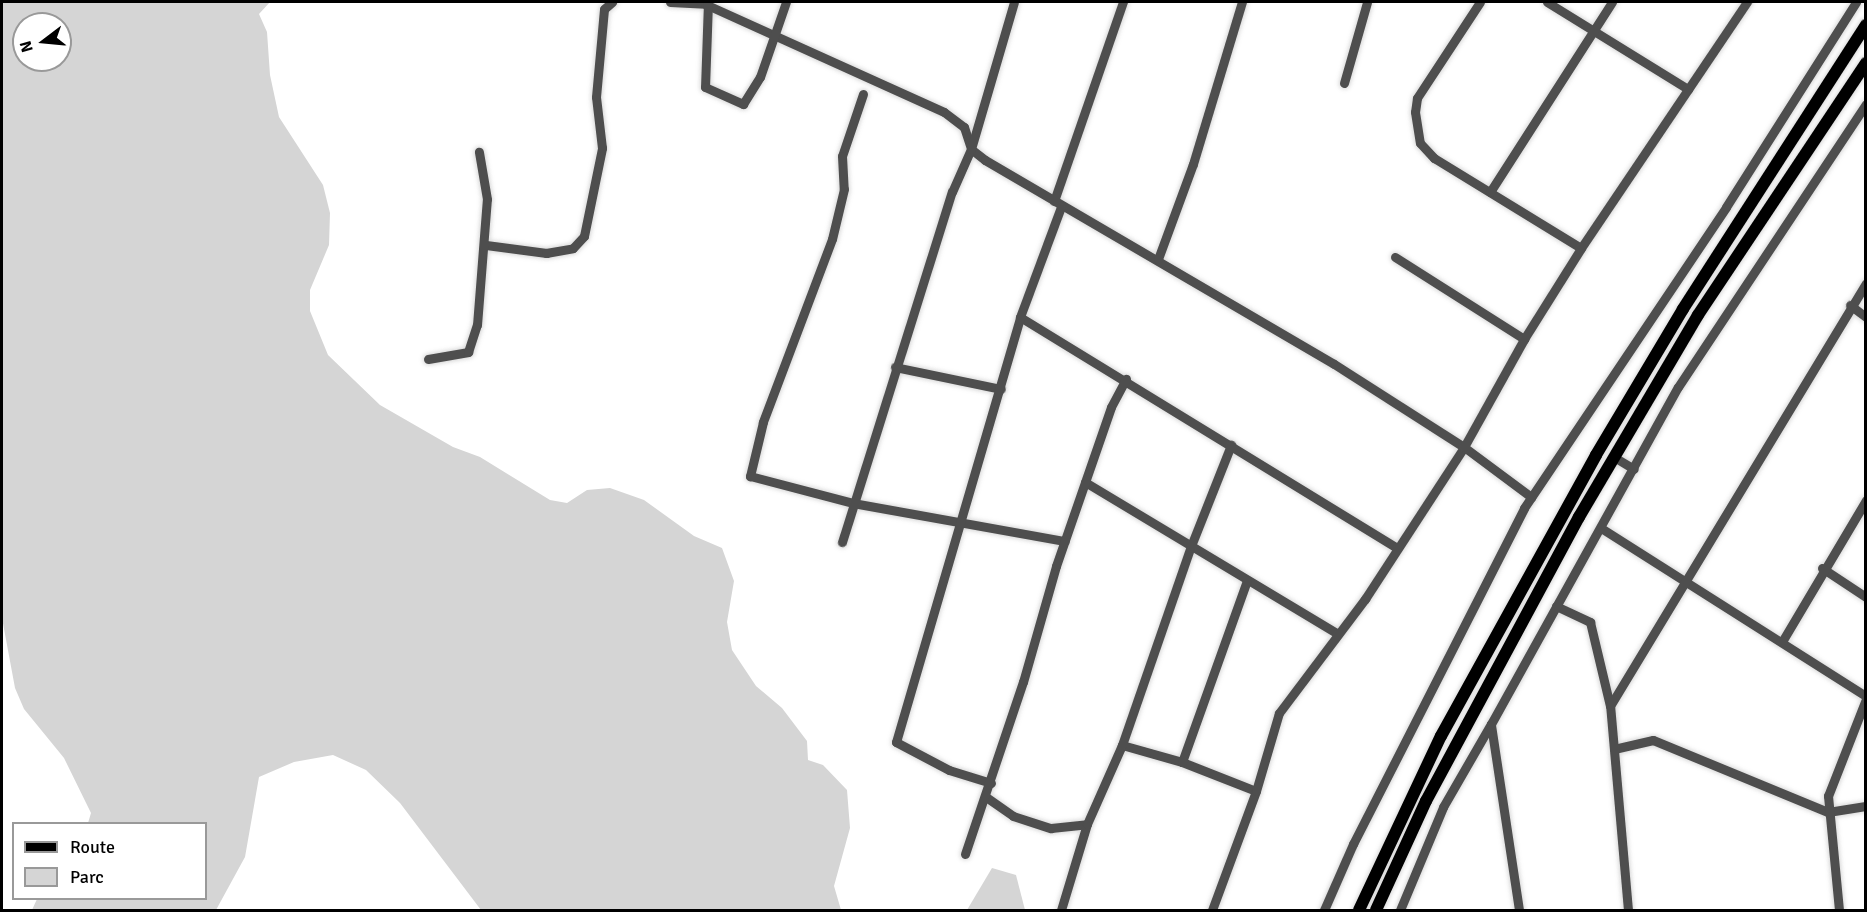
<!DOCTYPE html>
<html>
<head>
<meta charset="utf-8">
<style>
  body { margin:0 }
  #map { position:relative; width:1867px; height:912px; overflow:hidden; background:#fff; font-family:Signika,sans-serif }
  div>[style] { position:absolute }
  .green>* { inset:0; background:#d5d5d5 }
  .roads { filter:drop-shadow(0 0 2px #dbdbdb) drop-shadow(0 0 2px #dbdbdb) }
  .minor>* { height:9px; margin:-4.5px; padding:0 4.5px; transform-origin:4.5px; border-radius:4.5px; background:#4e4e4e }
  .major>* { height:12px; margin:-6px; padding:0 6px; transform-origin:6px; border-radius:6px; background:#000 }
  span { translate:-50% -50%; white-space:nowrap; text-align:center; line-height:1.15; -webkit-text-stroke:4.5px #fff; paint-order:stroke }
  .frame { position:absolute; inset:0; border:3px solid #000; pointer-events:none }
  .legend { position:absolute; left:12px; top:822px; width:195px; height:78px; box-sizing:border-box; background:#fff; border:2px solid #999; margin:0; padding:8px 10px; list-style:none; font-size:18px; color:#000 }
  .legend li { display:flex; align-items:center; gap:12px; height:30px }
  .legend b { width:30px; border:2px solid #999 }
  .north { position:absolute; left:12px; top:12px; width:60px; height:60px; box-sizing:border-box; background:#fff; border:2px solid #999; border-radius:50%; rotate:254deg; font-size:16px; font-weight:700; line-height:24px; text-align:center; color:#000 }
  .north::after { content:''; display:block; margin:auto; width:21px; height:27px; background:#000; clip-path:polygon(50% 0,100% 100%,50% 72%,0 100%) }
</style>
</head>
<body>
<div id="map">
  <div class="green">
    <div style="clip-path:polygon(evenodd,2px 2px,270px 2px,259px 14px,267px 32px,270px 75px,279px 117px,323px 185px,330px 213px,329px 245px,310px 290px,310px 311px,328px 355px,380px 405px,453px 447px,480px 457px,550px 500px,567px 503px,587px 490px,610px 488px,644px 500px,694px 536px,722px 548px,734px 581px,727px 622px,732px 650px,756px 686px,782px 708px,807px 741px,808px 760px,823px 765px,847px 790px,850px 828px,834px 886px,841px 910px,481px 910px,400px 803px,366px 770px,333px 755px,294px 762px,259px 777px,245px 857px,216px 910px,32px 910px,37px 899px,206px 898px,206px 824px,88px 823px,91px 813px,64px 758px,24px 709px,15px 688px,2px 618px,2px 2px,24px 24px,60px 24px,60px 60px,24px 60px,24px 24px)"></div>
    <div style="clip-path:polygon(992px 868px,1016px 875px,1025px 910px,967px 910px)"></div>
  </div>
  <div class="roads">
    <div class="minor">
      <div style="left:670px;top:2px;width:35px;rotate:3deg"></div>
      <div style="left:705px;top:4px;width:262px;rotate:24.3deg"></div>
      <div style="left:944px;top:112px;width:25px;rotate:37deg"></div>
      <div style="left:964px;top:127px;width:23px;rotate:72deg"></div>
      <div style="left:971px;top:149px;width:18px;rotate:38deg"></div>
      <div style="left:985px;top:160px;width:404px;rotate:30.3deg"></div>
      <div style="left:1334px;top:364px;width:154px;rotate:32.6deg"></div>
      <div style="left:1464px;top:447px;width:84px;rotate:36.7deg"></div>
      <div style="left:708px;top:2px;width:85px;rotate:92deg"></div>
      <div style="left:705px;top:87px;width:42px;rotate:24.1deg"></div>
      <div style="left:743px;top:104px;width:32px;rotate:-58deg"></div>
      <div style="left:760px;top:77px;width:79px;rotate:-70.9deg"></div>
      <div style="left:1480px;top:2px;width:115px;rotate:123.3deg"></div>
      <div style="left:1417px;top:98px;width:14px;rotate:98deg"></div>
      <div style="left:1415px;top:112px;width:31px;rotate:81deg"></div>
      <div style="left:1420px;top:143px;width:21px;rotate:47deg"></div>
      <div style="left:1434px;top:158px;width:172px;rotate:31.5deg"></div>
      <div style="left:1547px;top:2px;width:166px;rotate:31.7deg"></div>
      <div style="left:1344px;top:83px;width:84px;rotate:-74.1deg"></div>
      <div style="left:863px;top:94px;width:65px;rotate:108.7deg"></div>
      <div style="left:842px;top:156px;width:33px;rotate:87deg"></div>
      <div style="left:844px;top:189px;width:51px;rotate:103.5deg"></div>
      <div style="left:832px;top:239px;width:196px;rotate:110.7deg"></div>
      <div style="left:763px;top:422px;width:56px;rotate:103.5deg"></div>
      <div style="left:750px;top:476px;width:106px;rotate:14.7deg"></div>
      <div style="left:853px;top:503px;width:215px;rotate:10.2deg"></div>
      <div style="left:1490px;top:192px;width:226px;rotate:-57.3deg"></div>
      <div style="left:1054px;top:201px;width:211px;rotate:-70.9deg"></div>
      <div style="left:486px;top:245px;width:61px;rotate:7.6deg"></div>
      <div style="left:546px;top:253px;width:27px;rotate:-10deg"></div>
      <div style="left:573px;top:248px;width:16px;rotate:-47deg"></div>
      <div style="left:584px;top:236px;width:90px;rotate:-78.4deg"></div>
      <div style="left:602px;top:148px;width:51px;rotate:-96.7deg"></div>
      <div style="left:596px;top:97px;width:88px;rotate:-84.8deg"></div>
      <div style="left:604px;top:9px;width:11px;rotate:-41deg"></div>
      <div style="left:1395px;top:257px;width:153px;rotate:32.4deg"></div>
      <div style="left:1158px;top:259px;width:101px;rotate:-69.8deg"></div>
      <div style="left:1193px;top:164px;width:169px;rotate:-73.2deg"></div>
      <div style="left:1850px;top:305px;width:20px;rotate:37deg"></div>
      <div style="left:1020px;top:317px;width:442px;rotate:31.5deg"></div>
      <div style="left:428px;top:359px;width:41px;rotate:-9.9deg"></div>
      <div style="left:468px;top:352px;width:28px;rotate:-72deg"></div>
      <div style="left:477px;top:325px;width:126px;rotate:-85.5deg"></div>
      <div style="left:487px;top:199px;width:48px;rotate:-99.7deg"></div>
      <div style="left:895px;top:367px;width:108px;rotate:11.7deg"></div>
      <div style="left:1614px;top:457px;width:23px;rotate:31deg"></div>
      <div style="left:1085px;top:482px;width:295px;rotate:31deg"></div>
      <div style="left:1601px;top:528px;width:314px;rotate:32.4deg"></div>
      <div style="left:842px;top:542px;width:367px;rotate:-72.6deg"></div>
      <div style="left:952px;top:192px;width:47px;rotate:-66.2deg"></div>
      <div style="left:971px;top:149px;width:153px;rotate:-73.7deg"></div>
      <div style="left:1822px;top:568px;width:53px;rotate:33.4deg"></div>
      <div style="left:1556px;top:606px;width:38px;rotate:25deg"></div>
      <div style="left:1590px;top:622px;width:86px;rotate:76.6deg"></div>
      <div style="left:1783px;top:640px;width:163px;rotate:-59.3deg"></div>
      <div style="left:1122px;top:745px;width:62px;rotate:15.8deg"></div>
      <div style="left:1182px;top:762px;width:79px;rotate:21.4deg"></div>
      <div style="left:1614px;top:749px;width:40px;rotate:-13deg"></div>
      <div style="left:1653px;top:740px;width:189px;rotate:22.4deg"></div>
      <div style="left:1828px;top:812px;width:38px;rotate:-9deg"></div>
      <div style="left:1182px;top:762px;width:193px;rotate:-70.3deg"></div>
      <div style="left:991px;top:783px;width:44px;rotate:-162.8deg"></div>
      <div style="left:949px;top:770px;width:60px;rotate:-152.2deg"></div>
      <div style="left:896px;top:742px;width:443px;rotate:-73.7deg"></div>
      <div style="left:1020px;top:317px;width:117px;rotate:-69.6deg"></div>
      <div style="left:986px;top:797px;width:33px;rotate:35deg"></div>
      <div style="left:1013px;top:816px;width:40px;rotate:18deg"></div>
      <div style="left:1051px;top:828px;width:36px;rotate:-6deg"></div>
      <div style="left:965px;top:854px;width:182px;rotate:-71.4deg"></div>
      <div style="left:1023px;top:682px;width:121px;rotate:-74.1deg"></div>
      <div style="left:1056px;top:566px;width:168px;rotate:-70.9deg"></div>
      <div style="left:1111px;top:407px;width:32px;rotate:-62deg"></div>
      <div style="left:1061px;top:910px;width:90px;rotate:-73.2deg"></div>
      <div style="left:1087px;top:824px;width:86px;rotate:-66.1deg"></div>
      <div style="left:1122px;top:745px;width:211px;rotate:-70.9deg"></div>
      <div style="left:1191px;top:546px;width:109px;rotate:-68.4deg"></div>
      <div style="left:1212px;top:910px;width:127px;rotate:-69.7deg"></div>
      <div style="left:1256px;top:791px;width:81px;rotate:-73.6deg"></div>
      <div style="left:1279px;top:713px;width:143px;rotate:-53deg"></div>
      <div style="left:1365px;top:599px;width:181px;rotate:-56.9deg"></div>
      <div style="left:1464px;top:447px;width:124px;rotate:-60.9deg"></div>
      <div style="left:1524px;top:339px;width:107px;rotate:-57.9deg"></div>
      <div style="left:1581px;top:248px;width:297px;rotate:-56deg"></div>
      <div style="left:1324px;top:910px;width:72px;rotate:-66.3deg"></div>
      <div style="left:1353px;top:844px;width:377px;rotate:-63deg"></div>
      <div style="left:1524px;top:508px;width:362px;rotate:-56.1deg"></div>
      <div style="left:1726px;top:207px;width:243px;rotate:-57.6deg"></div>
      <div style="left:1400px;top:910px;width:112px;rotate:-67.3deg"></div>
      <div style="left:1443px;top:807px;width:96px;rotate:-60deg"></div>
      <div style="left:1519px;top:910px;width:188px;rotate:-98.6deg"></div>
      <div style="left:1491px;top:724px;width:385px;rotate:-61deg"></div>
      <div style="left:1678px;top:387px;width:340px;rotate:-56.4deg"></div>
      <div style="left:1628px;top:910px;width:205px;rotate:-95deg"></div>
      <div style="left:1610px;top:706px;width:494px;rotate:-58.8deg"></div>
      <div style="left:1839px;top:910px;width:115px;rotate:-95.5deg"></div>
      <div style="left:1828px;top:796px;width:104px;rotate:-68.6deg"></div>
    </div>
    <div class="major">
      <div style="left:1359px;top:910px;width:192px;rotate:-64.8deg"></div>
      <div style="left:1441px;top:736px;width:321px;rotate:-61.1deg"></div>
      <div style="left:1596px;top:455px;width:170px;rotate:-59.2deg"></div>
      <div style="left:1683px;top:309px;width:338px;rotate:-57.2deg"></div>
      <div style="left:1376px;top:910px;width:120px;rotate:-65.4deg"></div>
      <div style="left:1426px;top:801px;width:323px;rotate:-61.7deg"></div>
      <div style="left:1579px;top:517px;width:234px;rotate:-59.5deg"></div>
      <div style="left:1698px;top:315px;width:303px;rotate:-56.3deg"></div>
    </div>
  </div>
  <div class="frame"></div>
  <ul class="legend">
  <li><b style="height:8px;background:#000"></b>Route</li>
  <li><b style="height:16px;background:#d5d5d5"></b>Parc</li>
  </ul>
  <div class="north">N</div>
</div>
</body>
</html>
